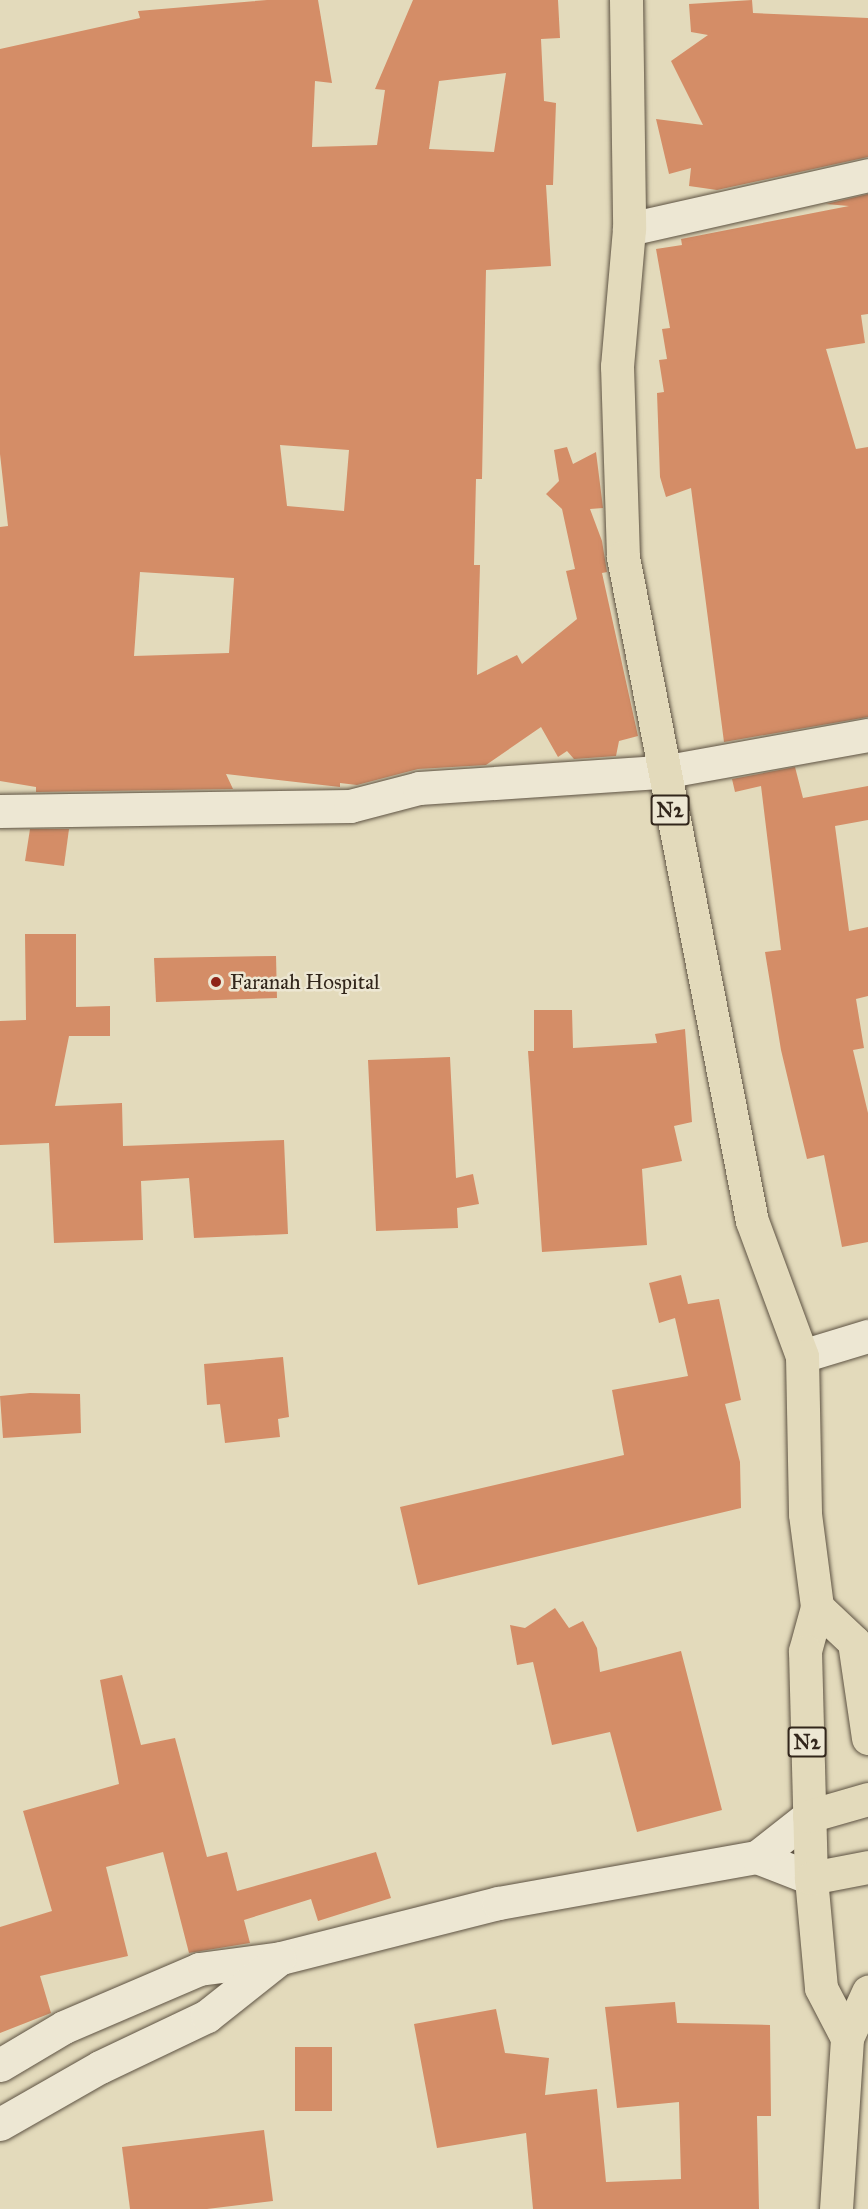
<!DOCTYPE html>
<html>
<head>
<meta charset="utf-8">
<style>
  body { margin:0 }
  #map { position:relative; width:868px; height:2209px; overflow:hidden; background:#e3dabb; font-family:"IM FELL Great Primer",serif }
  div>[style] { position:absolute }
  .building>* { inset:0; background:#d48d67 }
  .roads { filter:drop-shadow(0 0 2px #5e5343) drop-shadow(0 0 2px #5e5343) }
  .street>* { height:33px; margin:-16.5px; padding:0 16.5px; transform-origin:16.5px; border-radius:16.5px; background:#ede7d3 }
  .secondary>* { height:33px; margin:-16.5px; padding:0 16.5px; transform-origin:16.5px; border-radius:16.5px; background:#ede7d3 }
  .primary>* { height:33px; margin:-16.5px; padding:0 16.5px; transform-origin:16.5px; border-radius:16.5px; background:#e3dabb }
  .highway>* { height:33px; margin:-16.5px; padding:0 16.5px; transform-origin:16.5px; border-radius:16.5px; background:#e3dabb }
  .dots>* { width:16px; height:16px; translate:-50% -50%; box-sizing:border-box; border:3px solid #ede7d3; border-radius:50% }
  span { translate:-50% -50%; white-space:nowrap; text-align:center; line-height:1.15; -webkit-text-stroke:5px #ede7d3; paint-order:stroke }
  .shield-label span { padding:2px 4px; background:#ede7d3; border:2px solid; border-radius:4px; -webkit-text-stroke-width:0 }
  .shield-label { font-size:20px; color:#32261b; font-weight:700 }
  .poi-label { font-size:21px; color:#32261b }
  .left { translate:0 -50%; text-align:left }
</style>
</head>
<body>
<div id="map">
  <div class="building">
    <div style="clip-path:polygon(evenodd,267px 0,318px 0,332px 83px,315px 81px,312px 147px,377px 145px,385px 90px,375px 89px,413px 0,558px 0,560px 38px,541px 39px,544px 101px,556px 103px,553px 185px,546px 185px,551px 266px,486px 270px,482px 479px,476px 479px,474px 565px,480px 565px,477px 675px,517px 655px,522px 664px,577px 619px,566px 571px,575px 569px,562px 509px,546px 494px,559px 481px,554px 450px,567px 447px,573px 464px,596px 452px,603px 508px,590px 509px,602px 541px,607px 572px,602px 573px,638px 736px,619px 741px,616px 756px,574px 759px,567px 751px,558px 757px,541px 727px,486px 765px,418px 769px,357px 785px,340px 783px,340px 787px,226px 774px,233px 789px,36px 792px,36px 787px,0 781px,0 527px,8px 526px,0 454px,0 49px,140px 18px,138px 11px,267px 0,506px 73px,494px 152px,429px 149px,439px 81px,506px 73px,267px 0,280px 445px,349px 450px,344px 511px,287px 506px,280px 445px,267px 0,140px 572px,234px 578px,229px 653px,134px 656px,140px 572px)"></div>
    <div style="clip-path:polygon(752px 0,753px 13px,868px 18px,868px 157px,717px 190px,689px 186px,691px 168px,669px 174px,656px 119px,703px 125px,671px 61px,708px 35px,691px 32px,689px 4px)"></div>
    <div style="clip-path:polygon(868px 194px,868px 314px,861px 315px,865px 343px,826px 349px,856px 449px,868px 447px,868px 717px,724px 742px,691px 488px,666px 497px,660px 477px,657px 393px,664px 392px,659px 360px,667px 359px,662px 329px,670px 328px,656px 249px,682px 245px,681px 239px,849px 206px,826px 204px)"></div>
    <div style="clip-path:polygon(795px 767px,803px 798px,868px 786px,868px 820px,835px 826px,849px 931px,868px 927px,868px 996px,856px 999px,864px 1048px,853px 1050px,868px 1113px,868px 1242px,842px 1247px,824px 1155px,807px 1159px,781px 1050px,765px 952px,781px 950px,761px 786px,735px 792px,732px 779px)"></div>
    <div style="clip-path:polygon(30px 829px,69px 829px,64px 866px,25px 861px)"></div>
    <div style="clip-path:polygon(25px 934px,76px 934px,76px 1007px,110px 1006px,110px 1036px,69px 1036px,55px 1106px,122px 1103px,123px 1146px,284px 1140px,288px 1234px,194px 1238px,189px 1178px,141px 1181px,143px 1240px,54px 1243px,49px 1143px,0 1145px,0 1021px,26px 1020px)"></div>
    <div style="clip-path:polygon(276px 956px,277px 998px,156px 1002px,154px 958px)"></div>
    <div style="clip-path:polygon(534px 1010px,572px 1010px,573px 1048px,657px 1043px,655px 1034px,685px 1029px,692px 1122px,674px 1126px,682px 1161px,642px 1169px,647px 1245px,542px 1252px,528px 1051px,534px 1051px)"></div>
    <div style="clip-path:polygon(450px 1057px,456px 1178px,473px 1174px,479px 1204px,457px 1208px,458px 1228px,376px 1231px,368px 1060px)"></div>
    <div style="clip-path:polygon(681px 1275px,688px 1304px,719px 1299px,741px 1400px,725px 1404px,740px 1462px,741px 1508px,418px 1585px,400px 1507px,624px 1455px,612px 1390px,688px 1376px,675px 1318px,659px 1323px,649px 1283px)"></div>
    <div style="clip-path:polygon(283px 1357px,289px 1417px,278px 1419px,280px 1437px,225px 1443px,220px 1404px,207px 1405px,204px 1364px)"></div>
    <div style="clip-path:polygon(30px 1393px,80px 1394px,81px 1433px,3px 1438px,0 1396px)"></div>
    <div style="clip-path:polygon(555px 1608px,569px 1628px,583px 1621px,597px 1648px,600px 1672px,681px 1651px,722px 1810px,637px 1832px,610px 1732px,552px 1745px,533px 1662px,517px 1665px,510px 1625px,525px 1628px)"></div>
    <div style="clip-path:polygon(122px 1675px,141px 1745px,175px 1738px,207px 1857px,227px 1852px,237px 1891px,376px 1852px,391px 1898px,318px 1921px,311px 1899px,244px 1920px,250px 1943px,189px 1953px,163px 1852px,106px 1867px,128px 1956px,40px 1976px,51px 2013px,0 2033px,0 1927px,52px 1911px,23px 1811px,119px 1784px,100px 1680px)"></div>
    <div style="clip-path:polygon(675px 2002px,677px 2023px,770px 2025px,771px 2116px,757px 2116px,759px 2209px,533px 2209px,526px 2133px,437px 2148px,414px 2024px,496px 2009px,505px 2053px,549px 2058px,545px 2095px,597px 2089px,606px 2182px,681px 2179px,679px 2102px,617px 2108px,605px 2007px)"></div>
    <div style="clip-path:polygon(295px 2047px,332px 2047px,332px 2111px,295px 2111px)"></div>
    <div style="clip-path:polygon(264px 2130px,273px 2201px,207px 2209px,130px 2209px,122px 2147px)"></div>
  </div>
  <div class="roads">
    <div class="street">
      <div style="left:629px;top:229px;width:245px;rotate:-12.7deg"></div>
      <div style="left:662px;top:772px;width:209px;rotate:-10.2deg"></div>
      <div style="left:802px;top:1356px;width:69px;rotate:-16.9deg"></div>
    </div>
    <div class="secondary">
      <div style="left:0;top:811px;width:350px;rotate:-0.8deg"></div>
      <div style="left:350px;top:806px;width:71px;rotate:-14.6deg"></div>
      <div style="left:419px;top:788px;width:244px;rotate:-3.8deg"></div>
      <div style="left:757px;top:1857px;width:58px;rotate:21.3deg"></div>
      <div style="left:0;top:2065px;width:74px;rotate:-30.7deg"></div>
      <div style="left:64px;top:2027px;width:147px;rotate:-23.2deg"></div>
      <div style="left:199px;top:1969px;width:83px;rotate:-7.6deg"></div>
      <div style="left:281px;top:1958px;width:224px;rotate:-14.2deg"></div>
      <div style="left:498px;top:1903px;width:263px;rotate:-10.1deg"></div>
      <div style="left:757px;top:1857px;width:66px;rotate:-38.3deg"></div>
      <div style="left:0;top:2124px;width:115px;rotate:-29.7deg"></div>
      <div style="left:100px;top:2067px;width:119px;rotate:-25.5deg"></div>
      <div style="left:207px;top:2016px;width:92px;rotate:-38.4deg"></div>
    </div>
    <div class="primary">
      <div style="left:811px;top:1878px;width:110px;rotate:84.8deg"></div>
      <div style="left:821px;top:1988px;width:56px;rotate:62.5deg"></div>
      <div style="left:836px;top:2209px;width:171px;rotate:-86.3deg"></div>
      <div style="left:847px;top:2038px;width:51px;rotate:-65.5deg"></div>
    </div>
    <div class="highway">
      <div style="left:626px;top:0;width:229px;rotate:89.2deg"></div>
      <div style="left:629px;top:229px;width:138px;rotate:95deg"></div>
      <div style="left:617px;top:366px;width:191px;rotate:88.2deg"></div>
      <div style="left:623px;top:557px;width:676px;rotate:79.01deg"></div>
      <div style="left:752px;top:1221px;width:144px;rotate:69.7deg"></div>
      <div style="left:802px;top:1356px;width:158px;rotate:88.9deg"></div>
      <div style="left:805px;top:1514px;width:94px;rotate:82.6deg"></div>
      <div style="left:817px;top:1607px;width:46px;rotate:105.3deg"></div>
      <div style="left:805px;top:1651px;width:227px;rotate:88.5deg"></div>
      <div style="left:811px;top:1878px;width:58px;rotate:-10.9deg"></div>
      <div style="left:817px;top:1607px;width:51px;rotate:43.4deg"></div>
      <div style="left:854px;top:1642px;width:97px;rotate:81.7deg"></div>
      <div style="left:809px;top:1816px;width:61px;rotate:-16.1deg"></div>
    </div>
  </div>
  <div class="dots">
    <div style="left:216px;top:982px;background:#8f2418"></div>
  </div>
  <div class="shield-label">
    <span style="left:670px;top:810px">N2</span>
    <span style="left:807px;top:1742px">N2</span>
  </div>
  <div class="poi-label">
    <span class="left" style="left:230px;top:982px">Faranah Hospital</span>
  </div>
</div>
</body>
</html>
